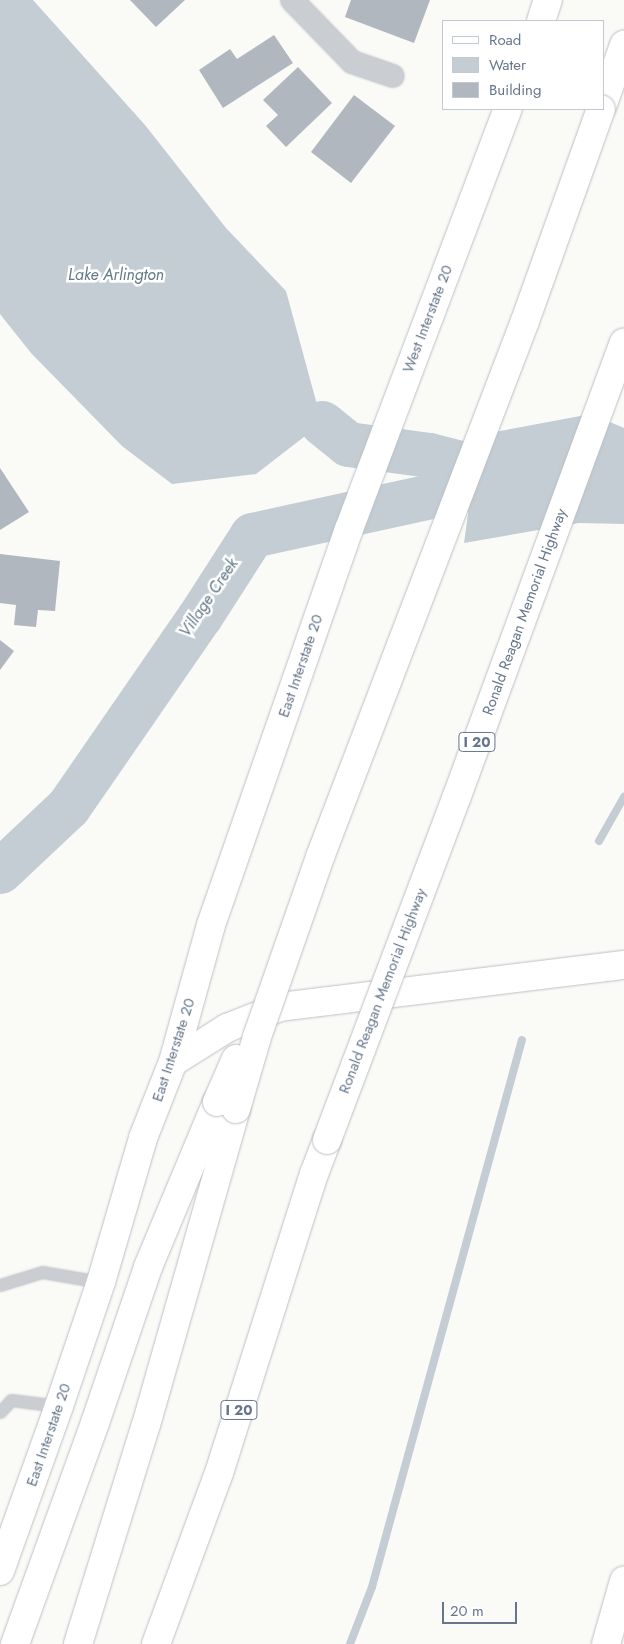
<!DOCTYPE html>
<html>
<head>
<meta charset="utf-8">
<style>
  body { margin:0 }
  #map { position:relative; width:624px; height:1644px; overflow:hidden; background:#fafaf7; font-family:Jost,sans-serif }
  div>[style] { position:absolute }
  .water>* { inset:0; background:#c3cdd3 }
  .stream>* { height:8px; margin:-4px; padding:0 4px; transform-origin:4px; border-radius:4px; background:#c3cdd3 }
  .river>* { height:45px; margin:-22.5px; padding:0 22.5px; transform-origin:22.5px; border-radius:22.5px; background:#c3cdd3 }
  .building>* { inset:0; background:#b0b7bf }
  .roads { filter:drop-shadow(0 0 1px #bcc0c6) drop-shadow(0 0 1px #bcc0c6) }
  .service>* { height:11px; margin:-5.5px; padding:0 5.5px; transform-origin:5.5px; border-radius:5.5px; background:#cacdd1 }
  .minor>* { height:22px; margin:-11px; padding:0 11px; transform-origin:11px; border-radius:11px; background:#cacdd1 }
  .secondary>* { height:28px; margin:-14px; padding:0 14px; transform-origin:14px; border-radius:14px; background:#fff }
  .motorway>* { height:28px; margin:-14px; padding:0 14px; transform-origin:14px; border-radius:14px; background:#fff }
  .bridges { filter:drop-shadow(0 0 1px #bcbfc3) drop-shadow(0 0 1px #bcbfc3) }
  .motorway-bridge>* { height:28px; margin:-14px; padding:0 14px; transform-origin:14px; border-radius:14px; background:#fff }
  span { translate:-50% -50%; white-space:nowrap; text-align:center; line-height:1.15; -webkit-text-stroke:5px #fff; paint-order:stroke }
  .shield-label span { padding:1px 4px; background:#fff; border:1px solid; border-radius:4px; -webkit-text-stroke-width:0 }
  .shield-label { font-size:14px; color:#66778b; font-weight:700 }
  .street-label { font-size:15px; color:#66778b }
  .water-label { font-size:16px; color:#627986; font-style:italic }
  .legend { position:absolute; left:442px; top:20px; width:162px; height:90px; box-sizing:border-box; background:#fff; border:1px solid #c2c9d1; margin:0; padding:6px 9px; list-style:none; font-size:15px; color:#66778b }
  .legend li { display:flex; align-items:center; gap:10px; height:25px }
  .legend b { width:25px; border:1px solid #c2c9d1 }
  .scale { position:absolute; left:442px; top:1602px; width:75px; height:22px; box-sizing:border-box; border:2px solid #66778b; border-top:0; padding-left:6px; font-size:15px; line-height:18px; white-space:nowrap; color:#66778b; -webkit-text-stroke:4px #fff; paint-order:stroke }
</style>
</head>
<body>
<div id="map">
  <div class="water">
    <div style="clip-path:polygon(0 0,33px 0,145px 125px,226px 228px,286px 291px,322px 423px,256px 474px,172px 484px,122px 446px,31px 353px,0 314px)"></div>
    <div style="clip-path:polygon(591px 414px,624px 428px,624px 524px,579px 523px,464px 543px,479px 435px)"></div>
  </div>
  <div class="stream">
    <div style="left:599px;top:841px;width:51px;rotate:-60.4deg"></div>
    <div style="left:350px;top:1644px;width:61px;rotate:-68.9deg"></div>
    <div style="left:372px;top:1587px;width:567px;rotate:-74.67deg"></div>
  </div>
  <div class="river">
    <div style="left:322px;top:423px;width:33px;rotate:39deg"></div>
    <div style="left:348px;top:444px;width:82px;rotate:7.7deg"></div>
    <div style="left:429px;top:455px;width:89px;rotate:14.3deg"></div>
    <div style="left:515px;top:477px;width:110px;rotate:7.8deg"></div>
    <div style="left:0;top:871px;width:93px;rotate:-43.3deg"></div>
    <div style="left:68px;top:807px;width:232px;rotate:-55.4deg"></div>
    <div style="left:200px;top:616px;width:96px;rotate:-57.3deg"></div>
    <div style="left:252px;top:535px;width:258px;rotate:-12.3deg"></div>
  </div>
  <div class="building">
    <div style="clip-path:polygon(130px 0,185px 0,156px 27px)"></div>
    <div style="clip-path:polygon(351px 0,430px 0,414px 43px,345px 17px)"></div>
    <div style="clip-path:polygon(274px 35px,293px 63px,223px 108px,199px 70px,230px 49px,237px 59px)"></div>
    <div style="clip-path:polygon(298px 67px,332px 103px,286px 147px,266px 126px,278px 115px,263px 100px)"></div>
    <div style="clip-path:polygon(354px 95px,395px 126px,351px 183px,311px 152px)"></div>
    <div style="clip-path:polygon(0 468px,29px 512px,0 530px)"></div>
    <div style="clip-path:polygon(0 554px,60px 561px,55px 611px,38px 610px,36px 627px,14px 625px,16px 605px,0 603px)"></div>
    <div style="clip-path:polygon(0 640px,14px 651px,0 670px)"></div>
  </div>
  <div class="roads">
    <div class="service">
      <div style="left:0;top:1285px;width:44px;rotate:-17.2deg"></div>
      <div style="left:42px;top:1272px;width:60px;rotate:9.6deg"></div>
      <div style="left:0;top:1412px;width:16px;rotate:-47deg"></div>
      <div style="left:11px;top:1400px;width:48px;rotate:7.1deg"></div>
    </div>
    <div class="minor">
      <div style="left:292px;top:0;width:86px;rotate:45.9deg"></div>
      <div style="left:352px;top:62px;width:43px;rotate:18.9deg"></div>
    </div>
    <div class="secondary">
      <div style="left:541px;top:21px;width:22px;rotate:-72deg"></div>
      <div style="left:173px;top:1062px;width:64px;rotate:-32.2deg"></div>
      <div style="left:227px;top:1028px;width:57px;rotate:-21.6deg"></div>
      <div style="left:280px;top:1007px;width:347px;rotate:-7deg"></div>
      <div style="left:0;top:1571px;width:175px;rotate:-70.3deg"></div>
      <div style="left:59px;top:1406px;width:131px;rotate:-71.3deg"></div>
      <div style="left:101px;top:1282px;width:150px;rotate:-73.7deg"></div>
      <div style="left:143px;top:1138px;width:82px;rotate:-68.5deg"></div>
      <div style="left:173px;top:1062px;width:142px;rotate:-74.5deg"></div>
      <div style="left:211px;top:925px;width:419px;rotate:-70.8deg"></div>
      <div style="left:349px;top:529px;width:449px;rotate:-69.3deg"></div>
    </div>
    <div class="motorway">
      <div style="left:603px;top:104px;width:63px;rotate:-70.4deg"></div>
      <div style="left:15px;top:1644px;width:235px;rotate:-70.1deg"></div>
      <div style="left:95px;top:1423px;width:165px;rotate:-71.2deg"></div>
      <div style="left:148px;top:1267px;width:179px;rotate:-67.3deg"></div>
      <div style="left:78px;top:1644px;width:229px;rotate:-72.8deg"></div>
      <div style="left:146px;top:1425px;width:329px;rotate:-74.1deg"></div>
      <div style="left:156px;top:1644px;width:182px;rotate:-69.8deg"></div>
      <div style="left:219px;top:1473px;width:314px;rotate:-72.4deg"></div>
      <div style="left:314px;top:1174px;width:36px;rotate:-69deg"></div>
      <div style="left:606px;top:1644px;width:66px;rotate:-74.1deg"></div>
    </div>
  </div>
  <div class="bridges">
    <div class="motorway-bridge">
      <div style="left:217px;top:1102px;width:47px;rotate:-66.2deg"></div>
      <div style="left:236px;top:1109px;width:75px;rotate:-73.7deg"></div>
      <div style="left:257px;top:1037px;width:191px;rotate:-70.7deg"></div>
      <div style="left:320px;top:857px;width:574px;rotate:-69.07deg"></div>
      <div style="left:525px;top:321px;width:225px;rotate:-70.3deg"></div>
      <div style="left:327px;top:1140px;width:368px;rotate:-69.3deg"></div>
      <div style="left:457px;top:796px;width:483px;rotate:-69.8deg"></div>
    </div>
  </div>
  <div class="shield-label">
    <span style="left:477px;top:742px">I 20</span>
    <span style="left:239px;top:1410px">I 20</span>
  </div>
  <div class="street-label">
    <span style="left:428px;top:319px;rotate:-69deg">West Interstate 20</span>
    <span style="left:525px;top:612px;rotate:-70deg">Ronald Reagan Memorial Highway</span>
    <span style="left:301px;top:666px;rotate:-71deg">East Interstate 20</span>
    <span style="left:383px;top:991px;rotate:-69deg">Ronald Reagan Memorial Highway</span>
    <span style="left:174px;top:1050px;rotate:-72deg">East Interstate 20</span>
    <span style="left:49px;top:1435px;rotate:-71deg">East Interstate 20</span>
  </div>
  <div class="water-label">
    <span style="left:116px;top:275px">Lake Arlington</span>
    <span style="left:209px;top:598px;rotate:-56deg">Village Creek</span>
  </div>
  <ul class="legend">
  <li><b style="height:6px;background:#fff"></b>Road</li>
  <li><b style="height:14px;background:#c3cdd3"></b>Water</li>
  <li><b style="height:14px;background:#b0b7bf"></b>Building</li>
  </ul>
  <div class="scale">20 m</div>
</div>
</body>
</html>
